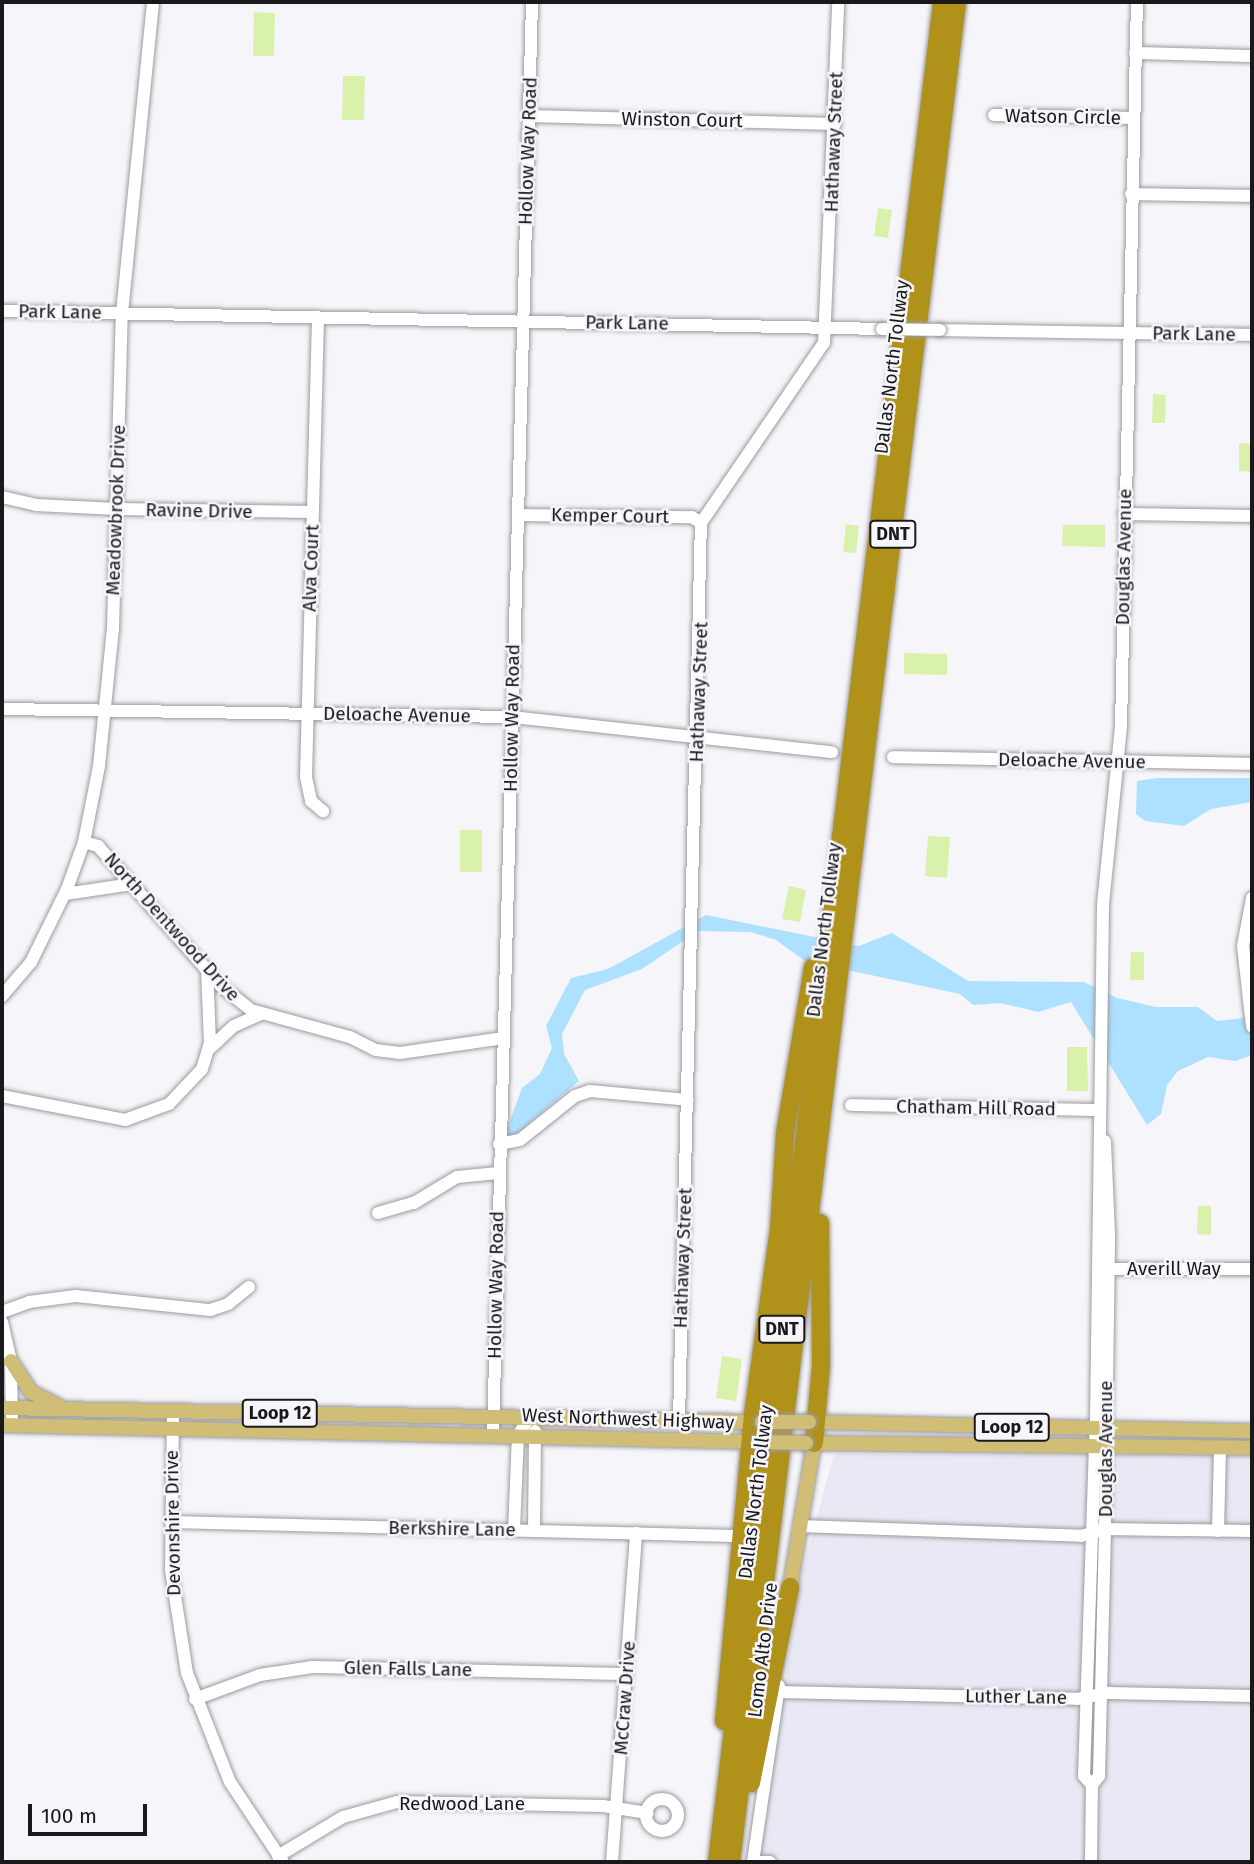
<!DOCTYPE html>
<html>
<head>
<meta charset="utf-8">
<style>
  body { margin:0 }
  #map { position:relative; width:1254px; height:1864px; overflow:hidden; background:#f6f6fa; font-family:"Fira Sans",sans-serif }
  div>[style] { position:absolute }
  .built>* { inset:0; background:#e8e9f4 }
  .green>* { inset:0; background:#daf1ac }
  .water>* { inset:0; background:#aee1ff }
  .roads { filter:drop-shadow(0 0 2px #9b9b9f) drop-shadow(0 0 2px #9b9b9f) }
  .minor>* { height:12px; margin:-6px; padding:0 6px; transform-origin:6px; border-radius:6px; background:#fff }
  .minor>.ring { margin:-6px; padding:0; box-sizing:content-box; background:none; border:12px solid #fff; border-radius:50% }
  .major>* { height:14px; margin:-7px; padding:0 7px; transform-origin:7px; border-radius:7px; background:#d0bd76 }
  .highway>* { height:18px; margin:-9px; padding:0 9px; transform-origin:9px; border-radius:9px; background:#b0911a }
  .bridges { filter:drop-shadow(0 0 2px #9b9b9f) drop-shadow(0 0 2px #9b9b9f) }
  .minor-bridge>* { height:12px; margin:-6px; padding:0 6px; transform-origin:6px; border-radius:6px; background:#fff }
  .major-bridge>* { height:14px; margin:-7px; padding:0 7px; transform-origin:7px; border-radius:7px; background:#d0bd76 }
  span { translate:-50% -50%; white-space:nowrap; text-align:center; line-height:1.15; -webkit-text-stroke:5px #f6f6fa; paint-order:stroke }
  .shield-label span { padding:2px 5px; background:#f6f6fa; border:2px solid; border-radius:5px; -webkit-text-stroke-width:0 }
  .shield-label { font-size:18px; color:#19191b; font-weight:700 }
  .street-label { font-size:19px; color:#19191b }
  .frame { position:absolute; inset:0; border:4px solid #19191b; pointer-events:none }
  .scale { position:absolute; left:28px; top:1804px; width:119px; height:32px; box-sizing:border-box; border:4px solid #19191b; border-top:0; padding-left:9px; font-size:21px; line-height:24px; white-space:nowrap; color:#19191b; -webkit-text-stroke:5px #f6f6fa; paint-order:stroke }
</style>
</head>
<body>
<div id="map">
  <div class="built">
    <div style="clip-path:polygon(834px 1454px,1252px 1455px,1252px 1862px,758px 1862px,801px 1575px)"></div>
  </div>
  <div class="green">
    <div style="clip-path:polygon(254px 12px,275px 13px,274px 56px,253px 56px)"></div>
    <div style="clip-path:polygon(343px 76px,365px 76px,364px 120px,342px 120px)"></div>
    <div style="clip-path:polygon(878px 208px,892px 210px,888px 238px,874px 236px)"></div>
    <div style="clip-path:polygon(1153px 394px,1166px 395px,1165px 423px,1152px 423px)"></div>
    <div style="clip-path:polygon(1239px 443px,1252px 444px,1252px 472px,1239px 471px)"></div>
    <div style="clip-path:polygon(846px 524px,859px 526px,856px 553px,843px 552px)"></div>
    <div style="clip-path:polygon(1063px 525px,1105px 525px,1105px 547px,1062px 546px)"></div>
    <div style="clip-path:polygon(904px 653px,947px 654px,947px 675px,904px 674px)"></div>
    <div style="clip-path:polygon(460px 830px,482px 830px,482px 872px,460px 872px)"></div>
    <div style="clip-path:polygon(928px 836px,950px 837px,947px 878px,925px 876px)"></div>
    <div style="clip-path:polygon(789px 886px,806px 890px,800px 922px,782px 919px)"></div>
    <div style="clip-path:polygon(1131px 952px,1144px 952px,1144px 980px,1130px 980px)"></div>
    <div style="clip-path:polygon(1067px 1047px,1087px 1047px,1088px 1091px,1067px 1091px)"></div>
    <div style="clip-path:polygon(1198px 1206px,1211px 1206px,1211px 1235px,1197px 1234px)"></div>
    <div style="clip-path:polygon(722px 1356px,742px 1359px,736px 1401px,716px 1398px)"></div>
  </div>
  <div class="water">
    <div style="clip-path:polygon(1157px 778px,1252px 778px,1252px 802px,1211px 809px,1184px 826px,1145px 821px,1136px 814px,1137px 781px)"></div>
    <div style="clip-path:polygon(706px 915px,859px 946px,892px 933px,968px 981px,1084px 982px,1117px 998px,1156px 1007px,1198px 1007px,1217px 1021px,1252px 1017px,1252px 1055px,1235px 1061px,1208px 1057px,1178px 1071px,1167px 1085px,1161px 1114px,1147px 1125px,1071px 1002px,1038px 1012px,1000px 1003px,973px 1005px,960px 994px,805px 961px,776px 940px,751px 932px,698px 931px,642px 969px,585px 990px,562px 1034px,564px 1054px,579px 1081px,500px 1148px,522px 1088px,540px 1074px,552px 1048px,546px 1026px,571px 978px,608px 969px)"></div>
  </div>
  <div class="roads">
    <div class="minor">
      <div style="left:1135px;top:53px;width:117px;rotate:1.5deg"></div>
      <div style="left:994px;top:115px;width:139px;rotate:1.2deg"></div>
      <div style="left:529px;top:116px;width:306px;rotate:1.5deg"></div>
      <div style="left:1131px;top:194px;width:121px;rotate:0.9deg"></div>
      <div style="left:2px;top:311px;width:880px;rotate:1.17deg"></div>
      <div style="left:318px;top:318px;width:459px;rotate:91.5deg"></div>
      <div style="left:306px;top:777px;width:25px;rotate:78deg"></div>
      <div style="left:311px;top:801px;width:16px;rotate:40deg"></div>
      <div style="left:940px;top:330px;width:312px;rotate:0.9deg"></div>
      <div style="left:2px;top:497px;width:35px;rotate:13deg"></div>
      <div style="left:36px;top:505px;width:81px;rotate:2.8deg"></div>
      <div style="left:117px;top:509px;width:196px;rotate:0.9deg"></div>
      <div style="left:1124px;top:514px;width:128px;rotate:0.9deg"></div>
      <div style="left:518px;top:515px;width:174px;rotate:0.7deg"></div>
      <div style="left:692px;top:517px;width:11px;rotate:34deg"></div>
      <div style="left:2px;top:709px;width:511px;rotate:0.9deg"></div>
      <div style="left:513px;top:717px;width:321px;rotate:6.3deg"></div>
      <div style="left:893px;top:757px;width:359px;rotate:1.1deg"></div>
      <div style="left:84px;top:842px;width:15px;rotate:16deg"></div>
      <div style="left:98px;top:846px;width:185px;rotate:48.7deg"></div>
      <div style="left:220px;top:985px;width:40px;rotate:39deg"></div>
      <div style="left:251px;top:1010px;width:103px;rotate:15.3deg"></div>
      <div style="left:350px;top:1037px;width:29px;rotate:27deg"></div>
      <div style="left:376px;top:1050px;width:24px;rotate:7deg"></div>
      <div style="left:400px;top:1053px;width:105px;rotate:-8.2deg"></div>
      <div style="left:65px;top:894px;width:68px;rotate:-8.5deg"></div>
      <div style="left:1252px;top:898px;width:49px;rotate:100.6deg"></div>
      <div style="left:1243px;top:946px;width:81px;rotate:83.6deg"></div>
      <div style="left:2px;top:996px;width:45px;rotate:-49.5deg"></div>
      <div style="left:31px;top:962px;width:81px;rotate:-63.7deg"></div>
      <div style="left:67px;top:889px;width:50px;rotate:-70.1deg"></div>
      <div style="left:84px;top:842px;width:77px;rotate:-78.8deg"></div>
      <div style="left:99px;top:766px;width:138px;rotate:-84.2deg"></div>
      <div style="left:113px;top:629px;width:316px;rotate:-88.4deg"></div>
      <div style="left:122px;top:313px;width:313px;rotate:-84.3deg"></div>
      <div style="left:208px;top:1050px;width:35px;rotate:-43deg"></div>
      <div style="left:234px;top:1026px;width:30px;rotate:-24deg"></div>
      <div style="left:2px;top:1096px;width:125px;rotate:11deg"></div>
      <div style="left:125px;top:1120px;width:47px;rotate:-20deg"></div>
      <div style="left:169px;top:1104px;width:48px;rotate:-46.7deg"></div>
      <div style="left:202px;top:1069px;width:27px;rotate:-73deg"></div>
      <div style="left:210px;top:1043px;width:74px;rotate:-92.3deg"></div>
      <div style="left:851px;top:1105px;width:249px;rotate:1.2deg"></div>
      <div style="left:499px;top:1144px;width:21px;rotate:-11deg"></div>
      <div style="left:520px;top:1140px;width:70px;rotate:-38.7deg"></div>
      <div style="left:575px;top:1096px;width:16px;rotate:-18deg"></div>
      <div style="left:590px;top:1091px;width:98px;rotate:5.2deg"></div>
      <div style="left:378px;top:1213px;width:37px;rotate:-16deg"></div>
      <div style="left:414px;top:1203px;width:50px;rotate:-31.2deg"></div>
      <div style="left:457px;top:1177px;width:41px;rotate:-5.6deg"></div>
      <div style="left:1102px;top:1269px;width:150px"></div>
      <div style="left:2px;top:1312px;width:29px;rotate:-20deg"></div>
      <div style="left:29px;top:1302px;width:47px;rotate:-7.3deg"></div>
      <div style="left:76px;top:1296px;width:135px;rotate:6deg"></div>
      <div style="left:210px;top:1310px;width:19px;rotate:-18deg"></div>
      <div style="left:228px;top:1304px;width:27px;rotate:-39deg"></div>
      <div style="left:2px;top:1322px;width:40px;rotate:77deg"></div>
      <div style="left:11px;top:1361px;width:64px;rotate:89.1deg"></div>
      <div style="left:173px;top:1411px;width:159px;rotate:90.7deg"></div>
      <div style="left:171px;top:1570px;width:104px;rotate:81.2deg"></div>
      <div style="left:187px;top:1673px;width:117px;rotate:68.5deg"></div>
      <div style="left:230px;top:1782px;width:96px;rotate:56.5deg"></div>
      <div style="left:679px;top:1420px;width:897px;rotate:-88.6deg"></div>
      <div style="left:701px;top:523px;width:218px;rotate:-55.7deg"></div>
      <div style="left:824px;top:343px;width:341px;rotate:-87.6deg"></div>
      <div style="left:493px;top:1434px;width:1433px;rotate:-88.44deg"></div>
      <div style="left:171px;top:1522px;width:562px;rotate:1.43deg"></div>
      <div style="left:799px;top:1526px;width:282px;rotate:2deg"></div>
      <div style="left:1081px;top:1536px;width:25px;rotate:-16deg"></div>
      <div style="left:1105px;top:1529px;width:147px;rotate:0.8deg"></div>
      <div style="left:514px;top:1530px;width:95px;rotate:-87.6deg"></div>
      <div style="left:518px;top:1435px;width:20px;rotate:-57deg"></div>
      <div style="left:534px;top:1531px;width:100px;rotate:-89.4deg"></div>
      <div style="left:1218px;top:1531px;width:84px;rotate:-88.6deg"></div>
      <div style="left:779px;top:1692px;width:298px;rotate:1.3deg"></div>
      <div style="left:1077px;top:1699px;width:33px;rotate:-11deg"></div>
      <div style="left:1109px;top:1693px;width:143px;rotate:1.2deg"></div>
      <div style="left:195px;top:1699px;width:69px;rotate:-20.3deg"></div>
      <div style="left:260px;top:1675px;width:53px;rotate:-8.7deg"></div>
      <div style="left:312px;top:1667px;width:314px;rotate:1.3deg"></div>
      <div style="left:1092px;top:1785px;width:12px;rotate:-132deg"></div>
      <div style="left:1084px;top:1776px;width:355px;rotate:-88.1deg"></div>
      <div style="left:1096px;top:1421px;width:517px;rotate:-89.22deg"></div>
      <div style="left:1103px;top:904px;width:178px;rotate:-84.2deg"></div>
      <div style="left:1121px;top:727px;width:725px;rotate:-88.74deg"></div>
      <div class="ring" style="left:646px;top:1799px;width:20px;height:20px"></div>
      <div style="left:278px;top:1856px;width:76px;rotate:-31deg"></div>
      <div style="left:343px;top:1817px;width:56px;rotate:-15.5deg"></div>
      <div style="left:397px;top:1802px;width:206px;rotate:1.1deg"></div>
      <div style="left:603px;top:1806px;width:45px;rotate:9deg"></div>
      <div style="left:612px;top:1862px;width:330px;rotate:-85.8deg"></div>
      <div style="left:753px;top:1862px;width:178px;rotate:-81.6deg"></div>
      <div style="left:753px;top:1862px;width:17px"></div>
      <div style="left:1091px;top:1862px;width:77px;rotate:-89.3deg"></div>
      <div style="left:1092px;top:1785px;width:11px;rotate:-52deg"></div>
      <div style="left:1099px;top:1776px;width:247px;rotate:-88.6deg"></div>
      <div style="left:1105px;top:1529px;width:295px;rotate:-89.2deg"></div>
      <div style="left:1109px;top:1234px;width:93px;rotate:-92.5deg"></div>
    </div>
    <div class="major">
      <div style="left:11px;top:1361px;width:37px;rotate:57deg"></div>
      <div style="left:31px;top:1392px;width:31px;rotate:27deg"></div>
      <div style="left:2px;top:1408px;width:758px;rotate:1.06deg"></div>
      <div style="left:809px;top:1422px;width:443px;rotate:1.2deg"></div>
      <div style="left:2px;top:1425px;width:757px;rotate:1.29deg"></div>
      <div style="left:806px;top:1443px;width:446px;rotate:0.6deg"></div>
      <div style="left:790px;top:1587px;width:146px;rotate:-80.5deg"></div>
    </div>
    <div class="highway">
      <div style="left:814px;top:1443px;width:77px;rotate:-84.8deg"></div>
      <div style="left:821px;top:1366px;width:143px;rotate:-90.4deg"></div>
      <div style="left:724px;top:1721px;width:308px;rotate:-84.6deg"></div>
      <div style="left:753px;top:1414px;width:187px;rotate:-82deg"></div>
      <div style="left:779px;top:1229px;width:96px;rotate:-86.4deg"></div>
      <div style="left:785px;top:1133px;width:168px;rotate:-80.4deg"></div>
      <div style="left:751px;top:1783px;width:200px;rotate:-78.7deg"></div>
      <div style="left:717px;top:1862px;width:1874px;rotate:-83.1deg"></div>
      <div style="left:731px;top:1862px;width:1874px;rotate:-83.07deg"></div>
    </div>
  </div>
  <div class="bridges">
    <div class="minor-bridge">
      <div style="left:882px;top:329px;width:58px;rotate:1deg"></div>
    </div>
    <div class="major-bridge">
      <div style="left:762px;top:1422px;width:47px"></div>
      <div style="left:759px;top:1442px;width:47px;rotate:1.2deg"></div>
    </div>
  </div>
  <div class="shield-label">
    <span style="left:893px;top:534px">DNT</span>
    <span style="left:782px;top:1329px">DNT</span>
    <span style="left:280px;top:1413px">Loop 12</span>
    <span style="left:1012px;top:1427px">Loop 12</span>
  </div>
  <div class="street-label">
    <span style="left:1063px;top:117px;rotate:1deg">Watson Circle</span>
    <span style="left:682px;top:120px;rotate:1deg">Winston Court</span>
    <span style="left:834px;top:142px;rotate:-88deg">Hathaway Street</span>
    <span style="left:528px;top:151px;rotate:-88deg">Hollow Way Road</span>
    <span style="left:60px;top:312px;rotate:1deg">Park Lane</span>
    <span style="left:627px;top:323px;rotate:1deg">Park Lane</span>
    <span style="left:1194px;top:334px;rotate:1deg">Park Lane</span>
    <span style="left:892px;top:367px;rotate:-83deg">Dallas North Tollway</span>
    <span style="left:116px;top:510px;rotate:-88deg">Meadowbrook Drive</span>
    <span style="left:199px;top:511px;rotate:1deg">Ravine Drive</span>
    <span style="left:610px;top:516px;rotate:1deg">Kemper Court</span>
    <span style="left:1124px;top:557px;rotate:-89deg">Douglas Avenue</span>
    <span style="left:311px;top:568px;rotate:-88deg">Alva Court</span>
    <span style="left:699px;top:692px;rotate:-88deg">Hathaway Street</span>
    <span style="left:397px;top:715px;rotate:1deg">Deloache Avenue</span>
    <span style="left:512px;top:718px;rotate:-89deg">Hollow Way Road</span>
    <span style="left:1072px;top:761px;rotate:1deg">Deloache Avenue</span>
    <span style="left:172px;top:927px;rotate:48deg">North Dentwood Drive</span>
    <span style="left:824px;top:930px;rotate:-83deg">Dallas North Tollway</span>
    <span style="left:976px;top:1108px;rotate:1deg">Chatham Hill Road</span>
    <span style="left:683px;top:1258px;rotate:-88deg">Hathaway Street</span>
    <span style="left:1174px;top:1269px">Averill Way</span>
    <span style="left:496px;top:1285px;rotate:-89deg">Hollow Way Road</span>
    <span style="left:628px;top:1419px;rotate:2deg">West Northwest Highway</span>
    <span style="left:1106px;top:1449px;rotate:-90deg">Douglas Avenue</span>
    <span style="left:756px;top:1492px;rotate:-83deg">Dallas North Tollway</span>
    <span style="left:173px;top:1523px;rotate:-91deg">Devonshire Drive</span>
    <span style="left:452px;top:1529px;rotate:1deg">Berkshire Lane</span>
    <span style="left:763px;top:1650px;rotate:-83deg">Lomo Alto Drive</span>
    <span style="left:408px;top:1669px;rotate:1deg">Glen Falls Lane</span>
    <span style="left:1016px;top:1697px;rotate:1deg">Luther Lane</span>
    <span style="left:625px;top:1698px;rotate:-86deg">McCraw Drive</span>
    <span style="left:462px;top:1804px">Redwood Lane</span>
  </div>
  <div class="frame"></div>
  <div class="scale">100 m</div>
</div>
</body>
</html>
